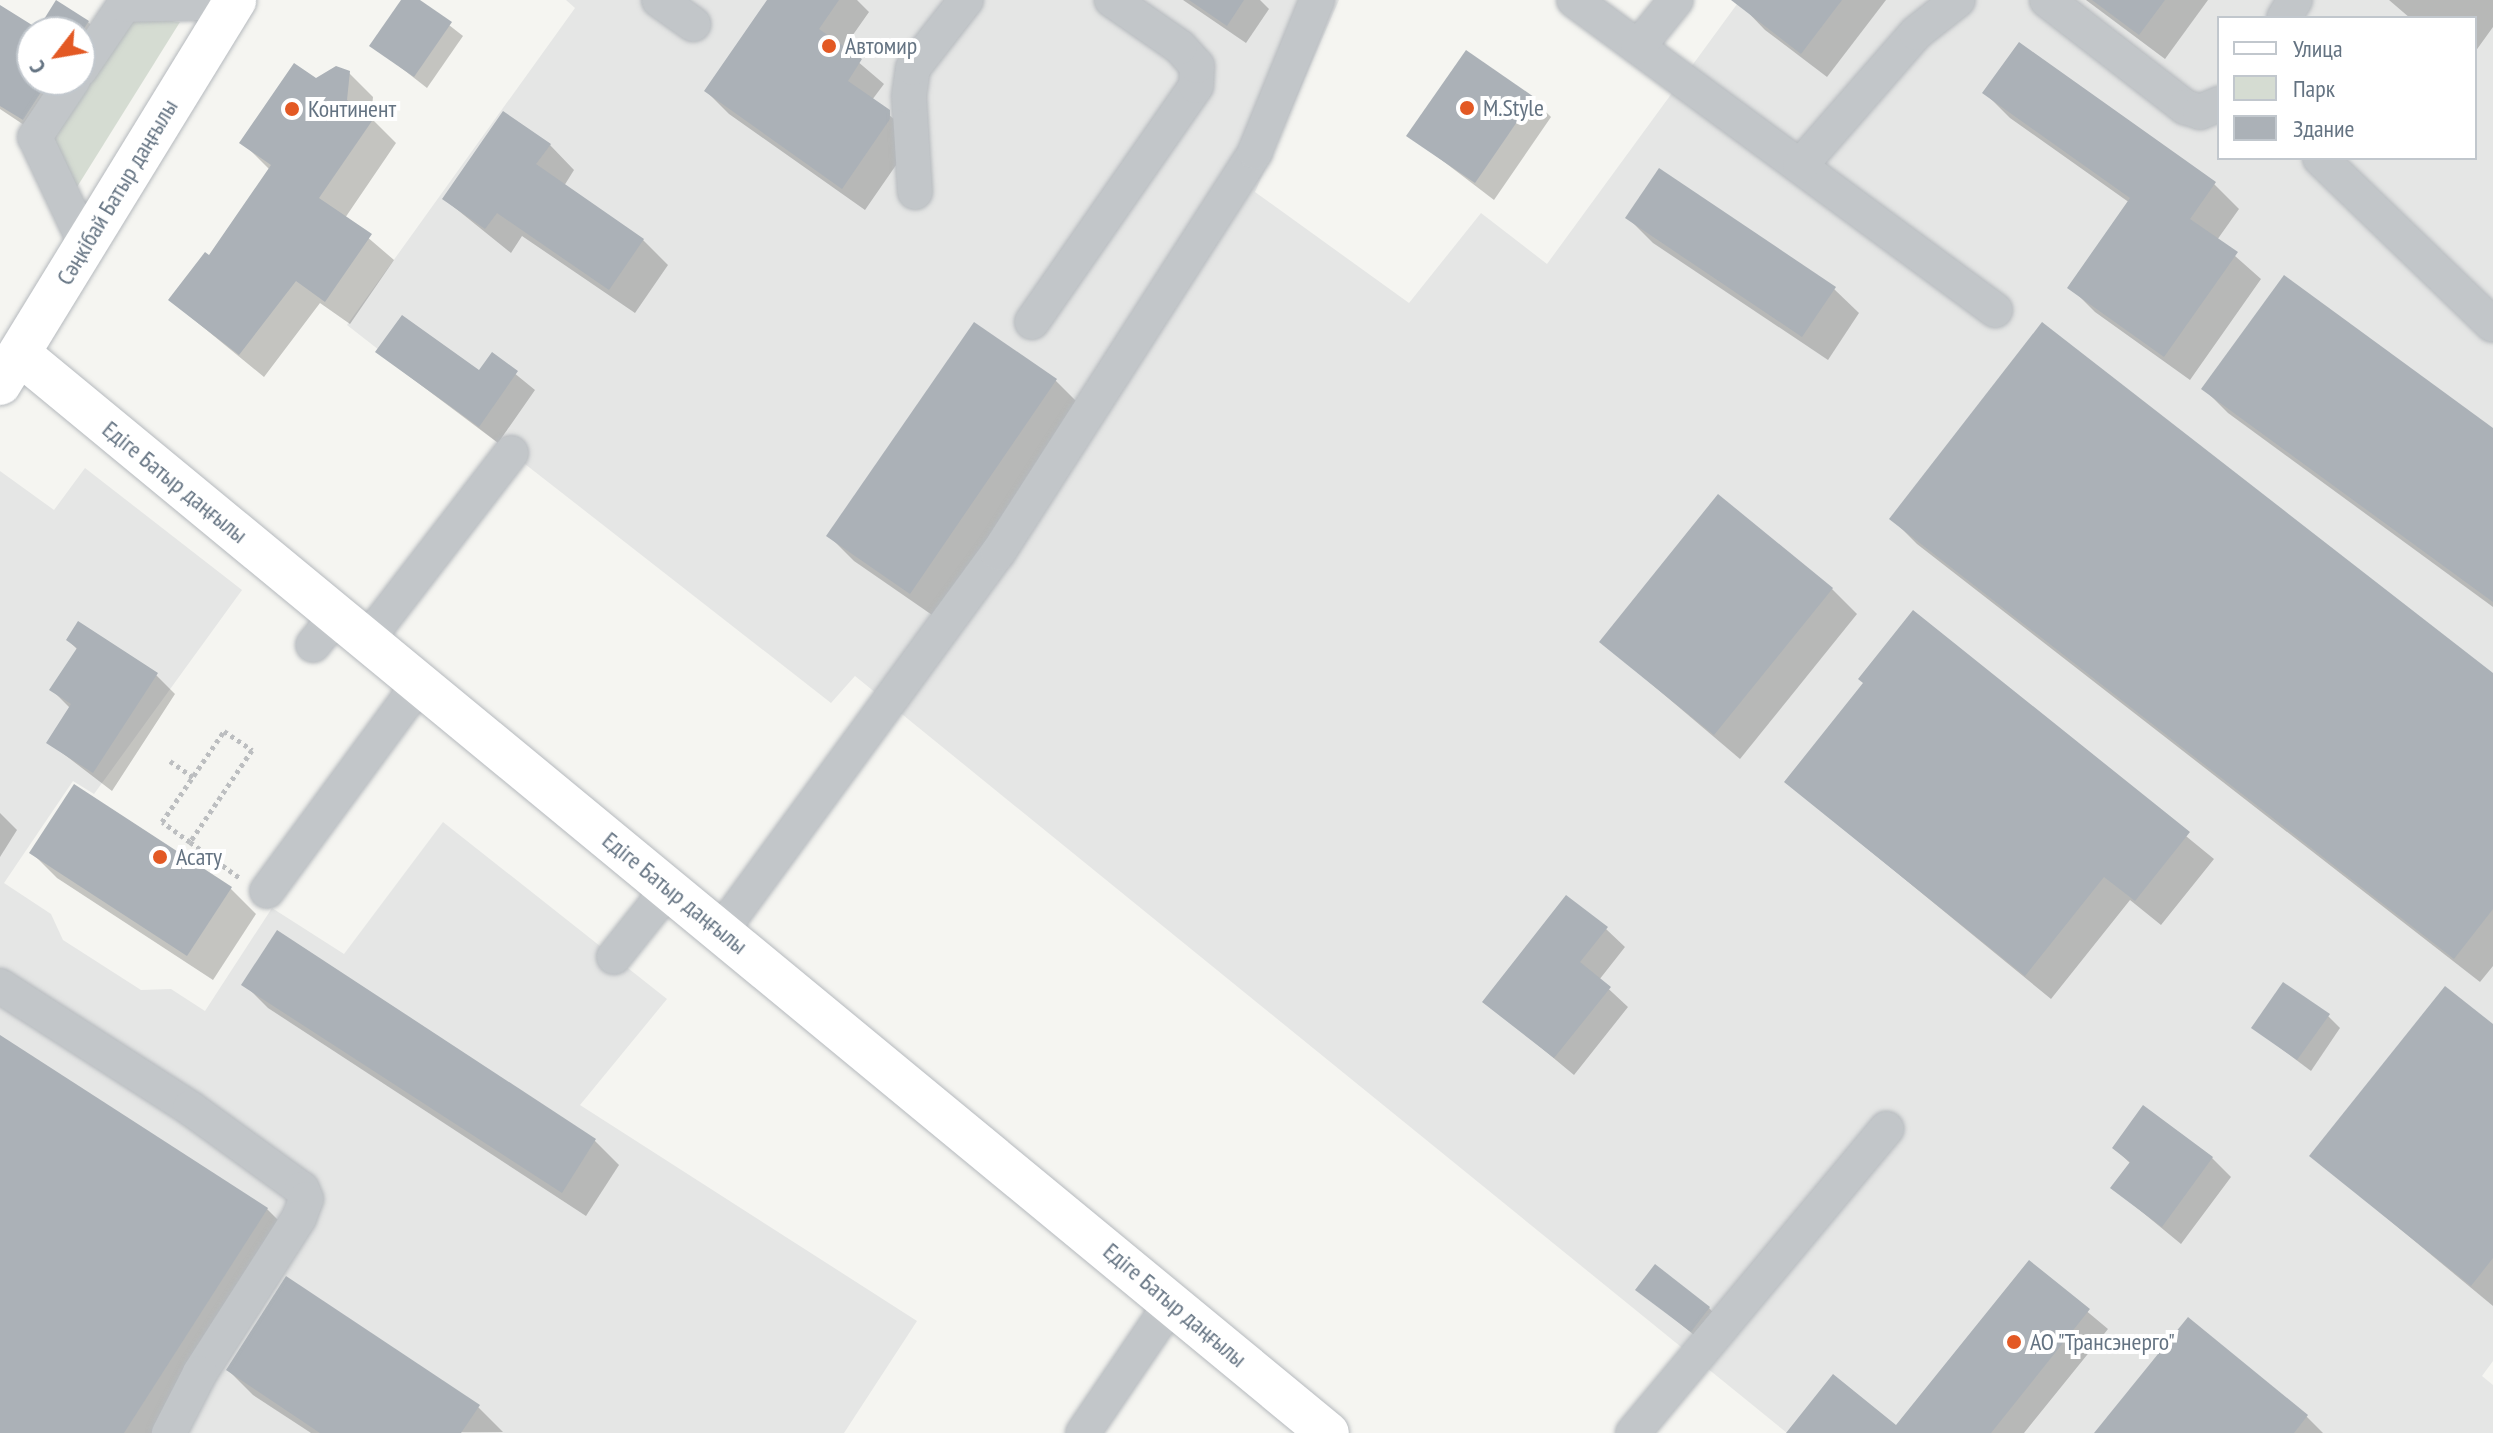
<!DOCTYPE html>
<html>
<head>
<meta charset="utf-8">
<style>
  body { margin:0 }
  #map { position:relative; width:2493px; height:1433px; overflow:hidden; background:#f5f5f1; font-family:"PT Sans Narrow",sans-serif }
  div>[style] { position:absolute }
  .built>* { inset:0; background:#e5e6e5 }
  .green>* { inset:0; background:#d5dcd2 }
  .shadow>* { inset:0; background:#0003 }
  .building>* { inset:0; background:#abb1b7 }
  .path>* { height:5px; margin-top:-2.5px; transform-origin:0; background:repeating-linear-gradient(90deg,#bcbec0 0 4px,transparent 0 8px) }
  .roads { filter:drop-shadow(0 0 2px #b5b9bd) drop-shadow(0 0 2px #b5b9bd) }
  .minor>* { height:34px; margin:-17px; padding:0 17px; transform-origin:17px; border-radius:17px; background:#c2c6c9 }
  .major>* { height:42px; margin:-21px; padding:0 21px; transform-origin:21px; border-radius:21px; background:#fff }
  .dots>* { width:22px; height:22px; translate:-50% -50%; box-sizing:border-box; border:4px solid #fff; border-radius:50% }
  span { translate:-50% -50%; white-space:nowrap; text-align:center; line-height:1.15; -webkit-text-stroke:8px #fff; paint-order:stroke }
  .poi-label { font-size:24px; color:#647382 }
  .left { translate:0 -50%; text-align:left }
  .street-label { font-size:24px; color:#647382 }
  .legend { position:absolute; left:2217px; top:16px; width:260px; height:144px; box-sizing:border-box; background:#fff; border:2px solid #c1c7cd; margin:0; padding:10px 14px; list-style:none; font-size:24px; color:#647382 }
  .legend li { display:flex; align-items:center; gap:16px; height:40px }
  .legend b { width:40px; border:2px solid #c1c7cd }
  .north { position:absolute; left:16px; top:16px; width:80px; height:80px; box-sizing:border-box; background:#fff; border:2px solid #c1c7cd; border-radius:50%; rotate:239deg; font-size:22px; font-weight:700; line-height:32px; text-align:center; color:#647382 }
  .north::after { content:''; display:block; margin:auto; width:28px; height:36px; background:#e35924; clip-path:polygon(50% 0,100% 100%,50% 72%,0 100%) }
</style>
</head>
<body>
<div id="map">
  <div class="built">
    <div style="clip-path:polygon(evenodd,566px 0,1339px 0,1255px 192px,1409px 303px,1481px 213px,1547px 264px,1740px 0,2493px 0,2493px 1361px,2482px 1376px,2493px 1385px,2493px 1433px,1787px 1433px,855px 676px,831px 703px,347px 325px,575px 8px,566px 0,2219px 18px,2475px 18px,2475px 158px,2219px 158px,2219px 18px)"></div>
    <div style="clip-path:polygon(85px 468px,242px 590px,94px 794px,73px 781px,4px 883px,51px 914px,63px 940px,141px 990px,171px 989px,205px 1011px,272px 908px,344px 954px,443px 822px,667px 999px,580px 1105px,917px 1321px,844px 1433px,0 1433px,0 471px,54px 510px)"></div>
  </div>
  <div class="green">
    <div style="clip-path:polygon(132px 16px,180px 22px,77px 187px,49px 138px)"></div>
  </div>
  <div class="shadow">
    <div style="clip-path:polygon(403px 0,417px 0,463px 36px,427px 88px,372px 45px)"></div>
    <div style="clip-path:polygon(770px 0,857px 0,869px 12px,843px 49px,884px 84px,872px 100px,912px 135px,912px 142px,865px 210px,729px 114px,706px 91px)"></div>
    <div style="clip-path:polygon(1183px 0,1260px 0,1269px 9px,1246px 43px)"></div>
    <div style="clip-path:polygon(1745px 0,1886px 0,1827px 77px,1765px 30px,1741px 5px)"></div>
    <div style="clip-path:polygon(2086px 0,2208px 0,2165px 59px)"></div>
    <div style="clip-path:polygon(2389px 0,2493px 0,2493px 27px,2475px 52px,2475px 18px,2410px 18px)"></div>
    <div style="clip-path:polygon(evenodd,0 8px,38px 32px,88px 22px,107px 41px,42px 137px,0 109px,0 8px,32px 32px,80px 32px,80px 80px,32px 80px,32px 32px)"></div>
    <div style="clip-path:polygon(349px 73px,373px 97px,371px 118px,396px 143px,345px 218px,394px 260px,350px 324px,320px 303px,264px 377px,170px 300px,209px 258px,270px 170px,242px 142px,315px 80px)"></div>
    <div style="clip-path:polygon(1985px 93px,2214px 184px,2239px 209px,2217px 240px,2261px 279px,2190px 380px,2095px 312px,2070px 287px,2130px 203px,2010px 118px)"></div>
    <div style="clip-path:polygon(1532px 98px,1551px 117px,1494px 200px,1409px 135px)"></div>
    <div style="clip-path:polygon(550px 145px,574px 170px,564px 186px,643px 240px,668px 265px,635px 313px,522px 236px,511px 253px,444px 199px)"></div>
    <div style="clip-path:polygon(1628px 218px,1834px 289px,1859px 313px,1828px 360px,1653px 243px)"></div>
    <div style="clip-path:polygon(975px 324px,1056px 381px,1081px 406px,935px 617px,854px 561px,829px 536px)"></div>
    <div style="clip-path:polygon(377px 352px,479px 373px,492px 355px,535px 390px,498px 443px)"></div>
    <div style="clip-path:polygon(2203px 388px,2493px 431px,2493px 607px,2228px 413px)"></div>
    <div style="clip-path:polygon(1892px 519px,2493px 675px,2493px 966px,2480px 982px,1917px 544px)"></div>
    <div style="clip-path:polygon(1832px 589px,1857px 614px,1740px 759px,1602px 642px)"></div>
    <div style="clip-path:polygon(1913px 613px,2214px 859px,2161px 925px,2130px 900px,2051px 999px,1786px 782px,1865px 684px)"></div>
    <div style="clip-path:polygon(68px 640px,156px 675px,175px 694px,112px 791px,48px 742px,71px 709px,52px 690px,78px 650px)"></div>
    <div style="clip-path:polygon(0 813px,17px 830px,0 857px)"></div>
    <div style="clip-path:polygon(32px 853px,231px 889px,256px 914px,213px 980px,57px 878px)"></div>
    <div style="clip-path:polygon(1606px 929px,1625px 947px,1599px 980px,1628px 1007px,1574px 1075px,1485px 1001px)"></div>
    <div style="clip-path:polygon(277px 933px,595px 1141px,619px 1165px,586px 1216px,268px 1008px,244px 984px)"></div>
    <div style="clip-path:polygon(2328px 1016px,2340px 1028px,2311px 1071px,2254px 1028px)"></div>
    <div style="clip-path:polygon(2493px 1027px,2493px 1306px,2312px 1156px)"></div>
    <div style="clip-path:polygon(0 1038px,267px 1209px,286px 1228px,155px 1433px,0 1433px)"></div>
    <div style="clip-path:polygon(2114px 1148px,2212px 1158px,2231px 1177px,2181px 1244px,2113px 1188px,2131px 1164px)"></div>
    <div style="clip-path:polygon(2029px 1263px,2108px 1329px,2024px 1433px,1797px 1433px,1896px 1428px)"></div>
    <div style="clip-path:polygon(1638px 1290px,1709px 1308px,1721px 1321px,1704px 1343px)"></div>
    <div style="clip-path:polygon(2189px 1320px,2307px 1417px,2323px 1433px,2097px 1433px)"></div>
    <div style="clip-path:polygon(228px 1370px,478px 1407px,503px 1432px,311px 1433px,253px 1395px)"></div>
  </div>
  <div class="building">
    <div style="clip-path:polygon(56px 0,89px 21px,82px 32px,36px 32px)"></div>
    <div style="clip-path:polygon(401px 0,420px 0,452px 22px,414px 77px,369px 46px)"></div>
    <div style="clip-path:polygon(767px 0,839px 0,819px 29px,862px 59px,848px 81px,890px 110px,890px 119px,842px 189px,704px 91px)"></div>
    <div style="clip-path:polygon(1189px 0,1244px 0,1227px 26px)"></div>
    <div style="clip-path:polygon(1731px 0,1842px 0,1801px 54px)"></div>
    <div style="clip-path:polygon(2092px 0,2165px 0,2139px 35px)"></div>
    <div style="clip-path:polygon(0 5px,32px 25px,32px 80px,49px 80px,23px 120px,0 106px)"></div>
    <div style="clip-path:polygon(2019px 42px,2216px 182px,2190px 219px,2238px 252px,2164px 357px,2067px 288px,2130px 198px,1982px 93px)"></div>
    <div style="clip-path:polygon(1466px 50px,1534px 97px,1475px 183px,1406px 136px)"></div>
    <div style="clip-path:polygon(294px 63px,316px 78px,336px 66px,350px 71px,347px 100px,374px 118px,319px 198px,372px 234px,325px 302px,296px 281px,239px 355px,168px 300px,205px 252px,209px 255px,271px 165px,239px 143px)"></div>
    <div style="clip-path:polygon(503px 111px,551px 144px,536px 164px,644px 239px,609px 290px,497px 213px,485px 229px,442px 199px)"></div>
    <div style="clip-path:polygon(1659px 168px,1836px 287px,1802px 337px,1625px 218px)"></div>
    <div style="clip-path:polygon(2284px 275px,2493px 428px,2493px 602px,2201px 389px)"></div>
    <div style="clip-path:polygon(402px 315px,479px 370px,492px 352px,518px 371px,479px 427px,375px 352px)"></div>
    <div style="clip-path:polygon(974px 322px,1057px 379px,910px 594px,826px 536px)"></div>
    <div style="clip-path:polygon(2042px 322px,2493px 673px,2493px 909px,2454px 959px,1889px 519px)"></div>
    <div style="clip-path:polygon(1718px 494px,1833px 588px,1714px 735px,1599px 642px)"></div>
    <div style="clip-path:polygon(1913px 610px,2190px 832px,2135px 901px,2104px 877px,2025px 976px,1784px 782px,1863px 683px,1858px 679px)"></div>
    <div style="clip-path:polygon(78px 621px,158px 673px,93px 773px,46px 743px,71px 704px,49px 690px,77px 648px,66px 640px)"></div>
    <div style="clip-path:polygon(74px 784px,232px 887px,187px 956px,29px 853px)"></div>
    <div style="clip-path:polygon(1566px 895px,1608px 927px,1580px 962px,1611px 987px,1554px 1058px,1482px 1002px)"></div>
    <div style="clip-path:polygon(277px 930px,596px 1139px,562px 1193px,241px 985px)"></div>
    <div style="clip-path:polygon(2283px 982px,2330px 1014px,2297px 1060px,2251px 1028px)"></div>
    <div style="clip-path:polygon(2445px 986px,2493px 1024px,2493px 1258px,2471px 1286px,2309px 1156px)"></div>
    <div style="clip-path:polygon(0 1035px,268px 1208px,124px 1433px,0 1433px)"></div>
    <div style="clip-path:polygon(2143px 1105px,2213px 1157px,2162px 1227px,2110px 1188px,2130px 1162px,2112px 1148px)"></div>
    <div style="clip-path:polygon(2029px 1260px,2090px 1309px,1991px 1433px,1786px 1433px,1833px 1374px,1896px 1425px)"></div>
    <div style="clip-path:polygon(1655px 1264px,1710px 1307px,1691px 1332px,1635px 1290px)"></div>
    <div style="clip-path:polygon(286px 1276px,480px 1405px,461px 1433px,320px 1433px,226px 1370px)"></div>
    <div style="clip-path:polygon(2188px 1317px,2308px 1415px,2294px 1433px,2094px 1433px)"></div>
  </div>
  <div class="path">
    <div style="left:224px;top:731px;width:34px;rotate:34deg"></div>
    <div style="left:252px;top:750px;width:111px;rotate:124deg"></div>
    <div style="left:190px;top:842px;width:34px;rotate:-144deg"></div>
    <div style="left:162px;top:822px;width:110px;rotate:-55.7deg"></div>
    <div style="left:170px;top:761px;width:28px;rotate:35deg"></div>
    <div style="left:190px;top:842px;width:62px;rotate:35.8deg"></div>
  </div>
  <div class="roads">
    <div class="minor">
      <div style="left:659px;top:0;width:42px;rotate:35.2deg"></div>
      <div style="left:1574px;top:0;width:523px;rotate:36.37deg"></div>
      <div style="left:2047px;top:0;width:175px;rotate:37.8deg"></div>
      <div style="left:2185px;top:107px;width:16px;rotate:18deg"></div>
      <div style="left:2200px;top:112px;width:21px;rotate:-23deg"></div>
      <div style="left:2284px;top:18px;width:21px;rotate:-59deg"></div>
      <div style="left:1638px;top:47px;width:60px;rotate:-51deg"></div>
      <div style="left:80px;top:70px;width:78px;rotate:-55.9deg"></div>
      <div style="left:124px;top:5px;width:110px;rotate:-1.6deg"></div>
      <div style="left:73px;top:80px;width:69px;rotate:123.7deg"></div>
      <div style="left:35px;top:137px;width:115px;rotate:64.8deg"></div>
      <div style="left:2320px;top:158px;width:240px;rotate:44deg"></div>
      <div style="left:1800px;top:166px;width:176px;rotate:-48.9deg"></div>
      <div style="left:1916px;top:33px;width:53px;rotate:-38.2deg"></div>
      <div style="left:915px;top:192px;width:96px;rotate:-93.6deg"></div>
      <div style="left:909px;top:96px;width:28px;rotate:-82deg"></div>
      <div style="left:913px;top:68px;width:86px;rotate:-52.1deg"></div>
      <div style="left:1032px;top:322px;width:287px;rotate:-55.2deg"></div>
      <div style="left:1196px;top:86px;width:20px;rotate:-87deg"></div>
      <div style="left:1197px;top:66px;width:25px;rotate:-132deg"></div>
      <div style="left:1180px;top:47px;width:83px;rotate:-145.3deg"></div>
      <div style="left:367px;top:640px;width:236px;rotate:-52.4deg"></div>
      <div style="left:313px;top:645px;width:38px;rotate:-51deg"></div>
      <div style="left:267px;top:891px;width:258px;rotate:-53.7deg"></div>
      <div style="left:721px;top:931px;width:469px;rotate:-53.8deg"></div>
      <div style="left:998px;top:553px;width:476px;rotate:-57.3deg"></div>
      <div style="left:1255px;top:152px;width:164px;rotate:-67.8deg"></div>
      <div style="left:614px;top:957px;width:88px;rotate:-51.4deg"></div>
      <div style="left:0;top:986px;width:226px;rotate:32.7deg"></div>
      <div style="left:190px;top:1108px;width:138px;rotate:35.9deg"></div>
      <div style="left:302px;top:1189px;width:11px;rotate:68deg"></div>
      <div style="left:306px;top:1199px;width:20px;rotate:110deg"></div>
      <div style="left:299px;top:1218px;width:184px;rotate:122.6deg"></div>
      <div style="left:200px;top:1373px;width:68px;rotate:117.3deg"></div>
      <div style="left:1083px;top:1433px;width:158px;rotate:-55.8deg"></div>
      <div style="left:1633px;top:1433px;width:396px;rotate:-50.2deg"></div>
    </div>
    <div class="major">
      <div style="left:21px;top:355px;width:1694px;rotate:39.52deg"></div>
      <div style="left:0;top:384px;width:450px;rotate:-58.5deg"></div>
    </div>
  </div>
  <div class="dots">
    <div style="left:829px;top:46px;background:#e35924"></div>
    <div style="left:1467px;top:108px;background:#e35924"></div>
    <div style="left:292px;top:109px;background:#e35924"></div>
    <div style="left:160px;top:857px;background:#e35924"></div>
    <div style="left:2014px;top:1342px;background:#e35924"></div>
  </div>
  <div class="poi-label">
    <span class="left" style="left:845px;top:46px">Автомир</span>
    <span class="left" style="left:1483px;top:108px">M.Style</span>
    <span class="left" style="left:308px;top:109px">Континент</span>
    <span class="left" style="left:176px;top:857px">Асату</span>
    <span class="left" style="left:2030px;top:1342px">АО "Трансэнерго"</span>
  </div>
  <div class="street-label">
    <span style="left:117px;top:192px;rotate:-59deg">Сәңкібай Батыр даңғылы</span>
    <span style="left:175px;top:482px;rotate:39deg">Едіге Батыр даңғылы</span>
    <span style="left:675px;top:893px;rotate:39deg">Едіге Батыр даңғылы</span>
    <span style="left:1175px;top:1305px;rotate:40deg">Едіге Батыр даңғылы</span>
  </div>
  <ul class="legend">
  <li><b style="height:10px;background:#fff"></b>Улица</li>
  <li><b style="height:22px;background:#d5dcd2"></b>Парк</li>
  <li><b style="height:22px;background:#abb1b7"></b>Здание</li>
  </ul>
  <div class="north">С</div>
</div>
</body>
</html>
